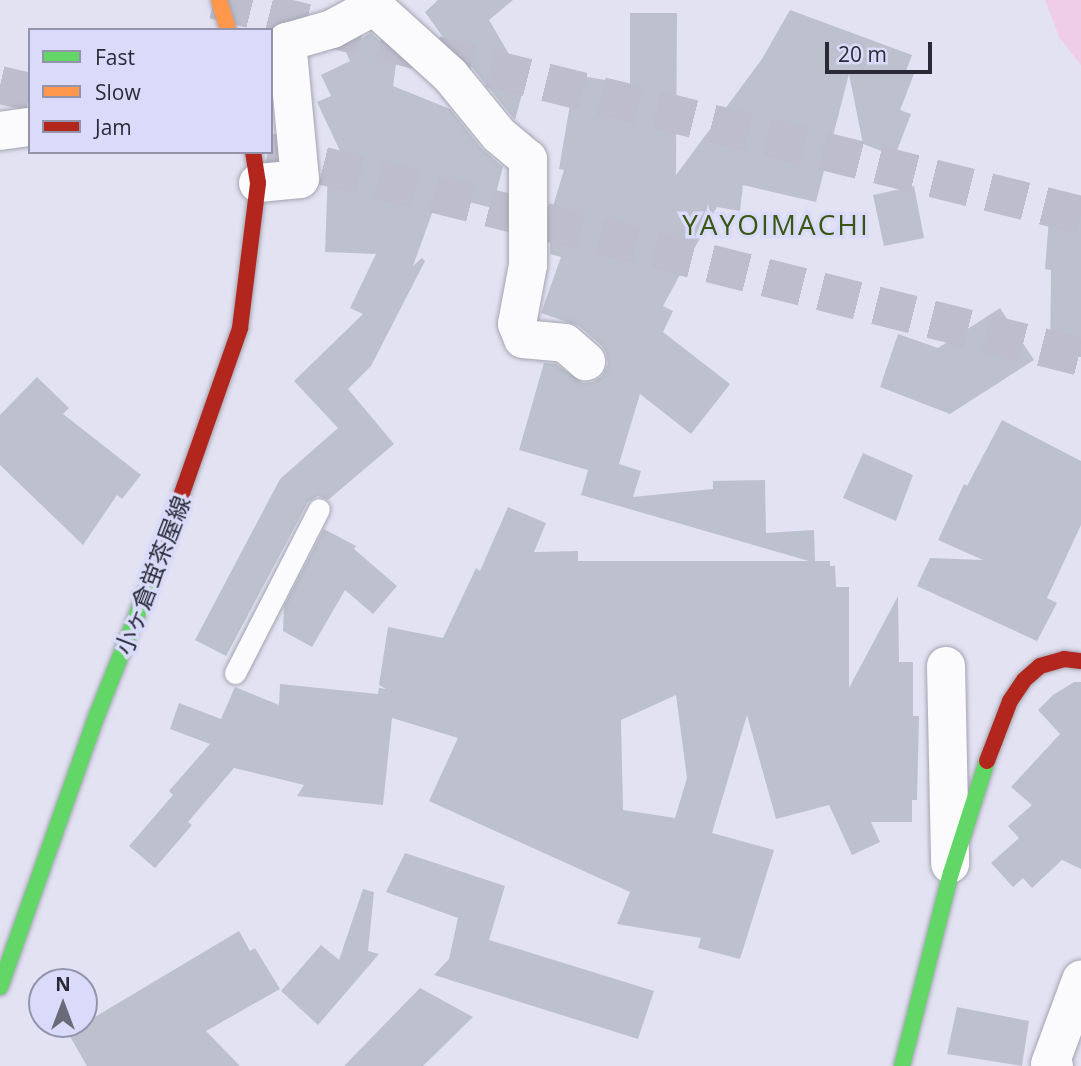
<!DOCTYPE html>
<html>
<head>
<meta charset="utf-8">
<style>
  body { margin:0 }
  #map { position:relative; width:1081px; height:1066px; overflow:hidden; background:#e2e2f3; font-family:"Open Sans","Noto Sans JP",sans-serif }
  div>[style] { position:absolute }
  .green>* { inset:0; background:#efcde7 }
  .building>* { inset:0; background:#bdc1ce }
  .highway-tunnel>* { height:38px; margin-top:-19px; transform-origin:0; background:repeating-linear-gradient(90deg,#bdbdcd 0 38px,transparent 0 57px) }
  .roads { filter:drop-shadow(0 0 2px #a3a4b1) drop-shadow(0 0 2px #a3a4b1) }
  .lane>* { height:21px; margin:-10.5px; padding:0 10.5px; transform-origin:10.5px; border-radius:10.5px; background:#fbfbfd }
  .street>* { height:38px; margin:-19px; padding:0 19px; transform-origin:19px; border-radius:19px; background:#fbfbfd }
  .fast>* { height:16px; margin:-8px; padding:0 8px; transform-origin:8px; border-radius:8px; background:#63d668 }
  .slow>* { height:16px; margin:-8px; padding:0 8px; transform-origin:8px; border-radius:8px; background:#ff974d }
  .jam>* { height:16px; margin:-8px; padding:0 8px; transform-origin:8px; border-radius:8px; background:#b3261e }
  span { translate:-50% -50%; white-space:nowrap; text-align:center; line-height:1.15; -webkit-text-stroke:7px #dadbfb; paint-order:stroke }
  .street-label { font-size:24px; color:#292a36 }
  .quarter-label { font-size:28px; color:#3a5712; letter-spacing:2px }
  .legend { position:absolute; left:28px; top:28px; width:245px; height:126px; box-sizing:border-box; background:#dadbfb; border:2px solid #9394ac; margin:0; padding:9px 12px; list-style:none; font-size:21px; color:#292a36 }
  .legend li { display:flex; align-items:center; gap:14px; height:35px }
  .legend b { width:35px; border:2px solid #9394ac }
  .north { position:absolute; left:28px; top:968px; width:70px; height:70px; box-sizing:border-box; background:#dadbfb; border:2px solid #9394ac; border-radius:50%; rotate:0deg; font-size:19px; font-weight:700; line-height:28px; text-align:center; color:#292a36 }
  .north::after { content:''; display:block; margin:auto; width:24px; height:32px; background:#6a6a78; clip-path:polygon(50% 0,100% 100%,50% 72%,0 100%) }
  .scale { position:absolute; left:825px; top:42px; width:107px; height:32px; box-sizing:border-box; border:4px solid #292a36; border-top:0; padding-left:9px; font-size:21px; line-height:24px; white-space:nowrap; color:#292a36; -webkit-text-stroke:5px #dadbfb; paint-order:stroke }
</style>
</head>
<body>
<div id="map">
  <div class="green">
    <div style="clip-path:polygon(1045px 0,1081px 0,1081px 65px,1059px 37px)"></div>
  </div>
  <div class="building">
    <div style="clip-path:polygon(438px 0,513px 0,489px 20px,516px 66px,529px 68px,515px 120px,467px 61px,447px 43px,425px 12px)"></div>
    <div style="clip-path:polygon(evenodd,790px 10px,912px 55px,906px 71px,914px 74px,900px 110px,911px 114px,895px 156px,863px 144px,849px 74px,816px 202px,743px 185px,740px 211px,717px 207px,663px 306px,673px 311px,663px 332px,730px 384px,691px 434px,640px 394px,619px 464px,641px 471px,633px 497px,713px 489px,713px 481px,765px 480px,766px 533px,814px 530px,815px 561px,830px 561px,830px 566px,835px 566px,836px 587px,849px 587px,849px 688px,898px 596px,899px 662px,913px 662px,913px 716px,919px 716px,917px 800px,912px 800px,912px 822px,871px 822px,880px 842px,852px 855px,829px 805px,776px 819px,747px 715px,712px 833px,774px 850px,740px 959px,698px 948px,701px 938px,617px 924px,630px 892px,429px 801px,458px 738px,392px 718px,383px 805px,297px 796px,304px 785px,234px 768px,188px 822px,192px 825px,155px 868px,129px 846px,173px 795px,169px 791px,210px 744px,170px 729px,179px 703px,221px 719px,235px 687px,279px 705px,280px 684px,378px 694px,379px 688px,386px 689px,379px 685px,388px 627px,443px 638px,476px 568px,480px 571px,508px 507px,546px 523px,534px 552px,578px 551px,578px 561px,809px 561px,581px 495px,588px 470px,519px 450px,544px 363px,556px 364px,583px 383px,593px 382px,602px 376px,608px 364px,606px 353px,601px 345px,579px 326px,541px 313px,561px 257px,550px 254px,550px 216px,564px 170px,559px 169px,575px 75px,630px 84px,630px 13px,677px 13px,676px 175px,762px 59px,790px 10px,676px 695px,687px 778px,675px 818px,623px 810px,621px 720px,676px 695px)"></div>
    <div style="clip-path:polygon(371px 33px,397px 57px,393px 86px,450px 109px,482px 149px,503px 167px,492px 208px,439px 194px,413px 266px,422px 258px,425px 261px,371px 366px,348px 389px,394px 444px,328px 500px,318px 496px,308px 502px,226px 656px,195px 640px,280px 479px,338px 428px,294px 381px,363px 314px,350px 308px,376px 254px,325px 252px,328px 169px,348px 168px,317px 102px,331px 96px,321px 75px,350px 61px,344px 48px)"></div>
    <div style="clip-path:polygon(914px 186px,924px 238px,884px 246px,873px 195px)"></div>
    <div style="clip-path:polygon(1050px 206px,1081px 209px,1081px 357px,1050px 356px,1051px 270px,1045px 269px)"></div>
    <div style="clip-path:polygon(1000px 308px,1034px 360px,950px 414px,880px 387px,898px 334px,938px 348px)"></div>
    <div style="clip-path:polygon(37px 377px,69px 408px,63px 414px,141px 475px,122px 499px,117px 495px,83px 545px,0 465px,0 415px)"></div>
    <div style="clip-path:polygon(1002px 420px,1081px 461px,1081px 525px,1047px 598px,1057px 603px,1037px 641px,917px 586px,930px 558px,983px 560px,938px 540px,964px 484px,967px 486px)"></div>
    <div style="clip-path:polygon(863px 453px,913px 475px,896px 521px,843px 498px)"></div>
    <div style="clip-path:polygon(324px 529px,356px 546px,354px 549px,397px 586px,373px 614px,345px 590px,312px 647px,283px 631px,284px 606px)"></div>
    <div style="clip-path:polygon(1074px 682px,1081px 682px,1081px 869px,1062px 860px,1032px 888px,1023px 878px,1013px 887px,991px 863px,1019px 838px,1008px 826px,1032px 805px,1011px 787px,1060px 734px,1038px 710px,1053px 695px)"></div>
    <div style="clip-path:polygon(405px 853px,505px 886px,489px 940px,654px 991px,638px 1039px,434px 975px,449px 959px,458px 918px,386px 892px)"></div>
    <div style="clip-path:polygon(363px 889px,374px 892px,368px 951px,379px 954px,318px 1025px,281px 991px,321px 945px,339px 960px)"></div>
    <div style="clip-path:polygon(239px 931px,250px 951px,255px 948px,280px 989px,206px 1031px,240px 1066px,87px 1066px,68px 1033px)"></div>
    <div style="clip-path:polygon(420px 988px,473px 1017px,423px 1066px,344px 1066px)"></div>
    <div style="clip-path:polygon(957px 1007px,1029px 1021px,1022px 1066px,947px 1054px)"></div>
  </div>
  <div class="highway-tunnel">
    <div style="left:214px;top:0;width:893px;rotate:13.93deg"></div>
    <div style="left:0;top:85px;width:31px;rotate:13deg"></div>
    <div style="left:268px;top:152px;width:838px;rotate:14.15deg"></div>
  </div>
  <div class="roads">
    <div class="lane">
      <div style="left:235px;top:673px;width:184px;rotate:-62.9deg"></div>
    </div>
    <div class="street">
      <div style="left:367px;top:0;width:112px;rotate:42.1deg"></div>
      <div style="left:450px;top:75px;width:77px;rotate:50.8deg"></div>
      <div style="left:499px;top:135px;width:38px;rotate:40deg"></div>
      <div style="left:528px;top:159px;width:106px;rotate:90deg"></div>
      <div style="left:528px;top:265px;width:60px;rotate:100.6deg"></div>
      <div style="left:517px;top:324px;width:16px;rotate:68deg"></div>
      <div style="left:523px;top:339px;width:42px;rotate:5.4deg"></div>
      <div style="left:565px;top:343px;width:28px;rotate:41deg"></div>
      <div style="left:0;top:131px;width:30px;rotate:-8deg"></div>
      <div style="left:258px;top:183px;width:42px;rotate:-5.4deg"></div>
      <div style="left:300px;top:179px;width:138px;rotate:-95.4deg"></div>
      <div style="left:287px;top:42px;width:47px;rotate:-16.1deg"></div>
      <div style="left:332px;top:29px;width:47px;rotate:-28.2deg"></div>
      <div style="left:946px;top:666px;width:198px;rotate:88.8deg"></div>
      <div style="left:1054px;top:1066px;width:4px;rotate:-153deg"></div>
      <div style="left:1050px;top:1064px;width:90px;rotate:-69.7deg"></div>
    </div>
    <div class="fast">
      <div style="left:0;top:987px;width:289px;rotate:-70.4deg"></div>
      <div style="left:97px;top:715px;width:159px;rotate:-68.3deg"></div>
      <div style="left:902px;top:1066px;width:199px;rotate:-75.8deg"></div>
      <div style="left:951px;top:873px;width:118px;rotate:-72.2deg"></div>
    </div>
    <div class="slow">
      <div style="left:219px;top:0;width:31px;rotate:73deg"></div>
    </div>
    <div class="jam">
      <div style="left:156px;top:567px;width:253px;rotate:-70.6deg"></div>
      <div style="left:240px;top:328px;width:146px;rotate:-82.9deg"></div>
      <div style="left:258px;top:183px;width:31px;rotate:-99deg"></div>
      <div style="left:987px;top:761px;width:64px;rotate:-69deg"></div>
      <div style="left:1010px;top:701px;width:25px;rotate:-56deg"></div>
      <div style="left:1024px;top:680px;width:21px;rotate:-41deg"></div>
      <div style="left:1040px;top:666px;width:25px;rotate:-16deg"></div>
      <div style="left:1064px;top:659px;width:17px;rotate:7deg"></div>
    </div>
  </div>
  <div class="street-label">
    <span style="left:152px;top:575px;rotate:-69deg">小ヶ倉蛍茶屋線</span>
  </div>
  <div class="quarter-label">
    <span style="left:776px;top:224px">YAYOIMACHI</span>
  </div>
  <ul class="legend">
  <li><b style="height:9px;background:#63d668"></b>Fast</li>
  <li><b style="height:9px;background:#ff974d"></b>Slow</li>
  <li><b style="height:9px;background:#b3261e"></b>Jam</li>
  </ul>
  <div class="north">N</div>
  <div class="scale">20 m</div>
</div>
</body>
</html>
